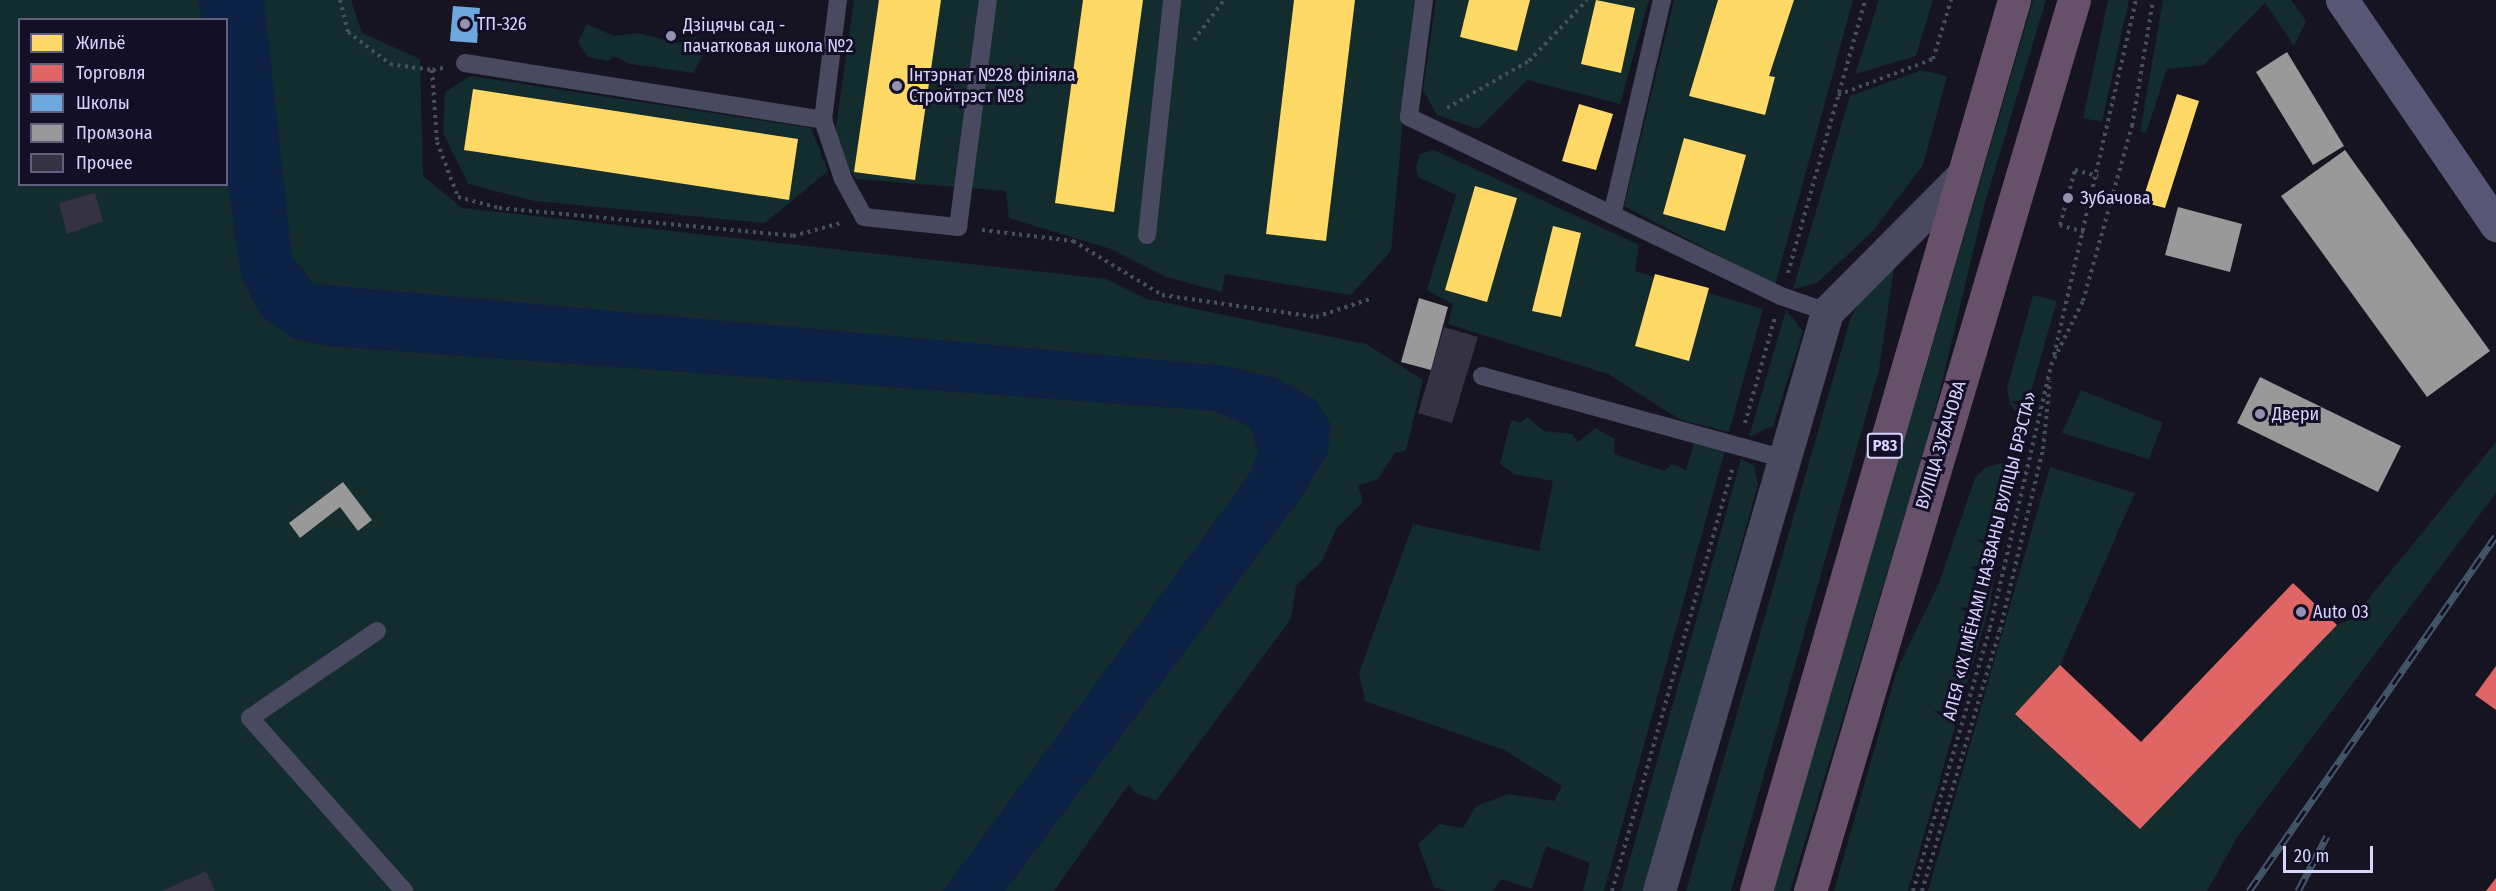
<!DOCTYPE html>
<html>
<head>
<meta charset="utf-8">
<style>
  body { margin:0 }
  #map { position:relative; width:2496px; height:891px; overflow:hidden; background:#161421; font-family:"Fira Sans Condensed",sans-serif }
  div>[style] { position:absolute }
  .green>* { inset:0; background:#132c2d }
  .water>* { inset:0; background:#0d2144 }
  .homes>* { inset:0; background:#ffd966 }
  .shops>* { inset:0; background:#e06666 }
  .schools>* { inset:0; background:#6fa8dc }
  .industry>* { inset:0; background:#999 }
  .building>* { inset:0; background:#343243 }
  .path>* { height:4px; margin-top:-2px; transform-origin:0; background:repeating-linear-gradient(90deg,#44505f 0 3px,transparent 0 7.5px) }
  .lane>* { height:18px; margin:-9px; padding:0 9px; transform-origin:9px; border-radius:9px; background:#4a4962 }
  .street>* { height:33px; margin:-16.5px; padding:0 16.5px; transform-origin:16.5px; border-radius:16.5px; background:#4a4962 }
  .secondary>* { height:33px; margin:-16.5px; padding:0 16.5px; transform-origin:16.5px; border-radius:16.5px; background:#575674 }
  .highway>* { height:33px; margin:-16.5px; padding:0 16.5px; transform-origin:16.5px; border-radius:16.5px; background:#67516a }
  .rail>* { height:7px; margin-top:-3.5px; transform-origin:0; background:repeating-linear-gradient(90deg,#130f26 0 14px,#43596b 0 28px); box-sizing:border-box; border-block:2px solid #43596b }
  .dots>* { width:16px; height:16px; translate:-50% -50%; box-sizing:border-box; border:3px solid #130f26; border-radius:50% }
  span { translate:-50% -50%; white-space:nowrap; text-align:center; line-height:1.15; -webkit-text-stroke:6px #130f26; paint-order:stroke }
  .shield-label span { padding:2px 4px; background:#130f26; border:2px solid; border-radius:4px; -webkit-text-stroke-width:0 }
  .shield-label { font-size:16px; color:#d9d4ff; font-weight:700 }
  .poi-label { font-size:18px; color:#d9d4ff }
  .left { translate:0 -50%; text-align:left }
  .street-label { font-size:18px; color:#d9d4ff }
  .legend { position:absolute; left:18px; top:18px; width:210px; height:168px; box-sizing:border-box; background:#130f26; border:2px solid #625e7d; margin:0; padding:8px 10px; list-style:none; font-size:18px; color:#d9d4ff }
  .legend li { display:flex; align-items:center; gap:12px; height:30px }
  .legend b { width:30px; border:2px solid #625e7d }
  .scale { position:absolute; left:2283px; top:846px; width:90px; height:27px; box-sizing:border-box; border:3px solid #d9d4ff; border-top:0; padding-left:8px; font-size:18px; line-height:21px; white-space:nowrap; color:#d9d4ff; -webkit-text-stroke:4px #130f26; paint-order:stroke }
</style>
</head>
<body>
<div id="map">
  <div class="green">
    <div style="clip-path:polygon(evenodd,0 0,351px 0,362px 33px,420px 59px,423px 176px,462px 208px,1106px 279px,1147px 299px,1366px 344px,1423px 380px,1406px 450px,1395px 453px,1377px 480px,1358px 485px,1363px 502px,1336px 529px,1322px 561px,1296px 586px,1291px 619px,1156px 801px,1134px 792px,1129px 784px,1054px 891px,0 891px,0 0,20px 20px,226px 20px,226px 184px,20px 184px,20px 20px)"></div>
    <div style="clip-path:polygon(854px 0,1414px 0,1391px 251px,1351px 295px,1225px 274px,1222px 292px,1166px 277px,1111px 249px,1009px 218px,1006px 191px,856px 179px,833px 148px)"></div>
    <div style="clip-path:polygon(1436px 0,1649px 0,1620px 104px,1527px 80px,1478px 129px,1437px 115px,1423px 90px)"></div>
    <div style="clip-path:polygon(1674px 0,1853px 0,1775px 285px,1624px 206px)"></div>
    <div style="clip-path:polygon(1879px 0,1933px 0,1916px 56px,1855px 74px)"></div>
    <div style="clip-path:polygon(2033px 0,2046px 0,1984px 206px,1930px 432px,1790px 891px,1773px 891px)"></div>
    <div style="clip-path:polygon(2108px 0,2129px 0,2102px 122px,2083px 118px)"></div>
    <div style="clip-path:polygon(2163px 0,2291px 0,2306px 21px,2294px 46px,2265px 3px,2204px 65px,2167px 69px,2146px 133px,2140px 132px)"></div>
    <div style="clip-path:polygon(587px 24px,614px 36px,637px 33px,678px 43px,695px 37px,708px 44px,694px 73px,631px 64px,613px 56px,609px 61px,588px 57px,578px 42px)"></div>
    <div style="clip-path:polygon(1922px 70px,1947px 76px,1923px 165px,1873px 231px,1817px 283px,1793px 289px,1850px 96px)"></div>
    <div style="clip-path:polygon(470px 76px,811px 128px,828px 171px,765px 223px,535px 201px,468px 184px,443px 133px,445px 92px)"></div>
    <div style="clip-path:polygon(1434px 150px,1639px 245px,1635px 271px,1763px 309px,1729px 432px,1681px 420px,1608px 374px,1448px 324px,1453px 304px,1427px 290px,1456px 195px,1418px 177px,1416px 167px,1420px 154px)"></div>
    <div style="clip-path:polygon(1895px 261px,1879px 370px,1731px 891px,1686px 891px,1850px 320px,1866px 289px)"></div>
    <div style="clip-path:polygon(2033px 295px,2057px 301px,2023px 419px,2010px 405px,2007px 388px)"></div>
    <div style="clip-path:polygon(1786px 310px,1803px 331px,1773px 426px,1749px 437px)"></div>
    <div style="clip-path:polygon(2081px 390px,2163px 423px,2149px 459px,2062px 433px)"></div>
    <div style="clip-path:polygon(1527px 417px,1544px 431px,1572px 434px,1578px 442px,1595px 428px,1615px 439px,1614px 454px,1664px 471px,1672px 464px,1686px 470px,1695px 440px,1725px 450px,1604px 891px,1583px 891px,1590px 863px,1546px 846px,1532px 889px,1501px 879px,1493px 891px,1445px 891px,1434px 887px,1418px 844px,1439px 824px,1463px 828px,1476px 806px,1509px 794px,1554px 801px,1562px 786px,1504px 750px,1365px 701px,1359px 673px,1413px 524px,1539px 551px,1553px 481px,1514px 474px,1500px 464px,1511px 420px,1520px 423px)"></div>
    <div style="clip-path:polygon(2496px 442px,2496px 493px,2238px 836px,2207px 891px,1928px 891px,2050px 467px,2135px 493px,2060px 665px,2015px 714px,2140px 829px,2337px 625px,2352px 619px)"></div>
    <div style="clip-path:polygon(1741px 459px,1754px 466px,1758px 484px,1646px 891px,1621px 891px)"></div>
    <div style="clip-path:polygon(2012px 461px,1990px 604px,1908px 891px,1834px 891px,1897px 670px,1939px 583px,1975px 478px,1986px 467px)"></div>
  </div>
  <div class="water">
    <div style="clip-path:polygon(198px 0,264px 0,292px 257px,314px 284px,1226px 366px,1276px 378px,1316px 400px,1331px 425px,1328px 453px,1302px 496px,1005px 891px,943px 891px,1249px 475px,1258px 452px,1250px 427px,1215px 411px,327px 346px,292px 338px,260px 315px,241px 276px,227px 179px,226px 20px,202px 19px)"></div>
  </div>
  <div class="homes">
    <div style="clip-path:polygon(879px 0,941px 0,915px 180px,854px 172px)"></div>
    <div style="clip-path:polygon(1083px 0,1143px 0,1114px 212px,1055px 203px)"></div>
    <div style="clip-path:polygon(1294px 0,1355px 0,1326px 241px,1266px 234px)"></div>
    <div style="clip-path:polygon(1469px 0,1530px 0,1517px 51px,1460px 37px)"></div>
    <div style="clip-path:polygon(1596px 0,1635px 8px,1621px 73px,1581px 64px)"></div>
    <div style="clip-path:polygon(1718px 0,1794px 0,1769px 76px,1775px 77px,1765px 115px,1689px 96px)"></div>
    <div style="clip-path:polygon(473px 89px,798px 139px,789px 200px,464px 150px)"></div>
    <div style="clip-path:polygon(2177px 94px,2199px 101px,2165px 208px,2142px 202px)"></div>
    <div style="clip-path:polygon(1579px 104px,1613px 114px,1596px 170px,1562px 161px)"></div>
    <div style="clip-path:polygon(1684px 138px,1746px 155px,1725px 231px,1663px 214px)"></div>
    <div style="clip-path:polygon(1475px 186px,1517px 198px,1487px 302px,1445px 290px)"></div>
    <div style="clip-path:polygon(1553px 226px,1581px 233px,1561px 317px,1532px 311px)"></div>
    <div style="clip-path:polygon(1655px 274px,1709px 288px,1689px 361px,1635px 346px)"></div>
  </div>
  <div class="shops">
    <div style="clip-path:polygon(2293px 583px,2337px 625px,2140px 829px,2015px 714px,2060px 665px,2141px 742px)"></div>
    <div style="clip-path:polygon(2496px 666px,2496px 710px,2475px 695px)"></div>
    <div style="clip-path:polygon(2496px 878px,2496px 891px,2486px 891px)"></div>
  </div>
  <div class="schools">
    <div style="clip-path:polygon(453px 6px,480px 8px,477px 43px,450px 41px)"></div>
  </div>
  <div class="industry">
    <div style="clip-path:polygon(2287px 52px,2344px 146px,2313px 165px,2256px 72px)"></div>
    <div style="clip-path:polygon(2345px 150px,2490px 351px,2427px 397px,2281px 196px)"></div>
    <div style="clip-path:polygon(2178px 207px,2242px 224px,2230px 272px,2165px 255px)"></div>
    <div style="clip-path:polygon(1419px 298px,1448px 307px,1431px 370px,1401px 362px)"></div>
    <div style="clip-path:polygon(2260px 377px,2401px 446px,2378px 492px,2237px 423px)"></div>
    <div style="clip-path:polygon(343px 482px,372px 520px,358px 531px,340px 507px,300px 538px,289px 523px)"></div>
  </div>
  <div class="building">
    <div style="clip-path:polygon(95px 193px,103px 221px,67px 234px,59px 203px)"></div>
    <div style="clip-path:polygon(1444px 327px,1478px 337px,1452px 423px,1418px 413px)"></div>
    <div style="clip-path:polygon(206px 871px,215px 891px,162px 891px)"></div>
  </div>
  <div class="path">
    <div style="left:340px;top:0;width:33px;rotate:76deg"></div>
    <div style="left:348px;top:32px;width:53px;rotate:37.3deg"></div>
    <div style="left:390px;top:64px;width:42px;rotate:8.1deg"></div>
    <div style="left:1194px;top:40px;width:50px;rotate:-53.1deg"></div>
    <div style="left:443px;top:68px;width:11px;rotate:170deg"></div>
    <div style="left:432px;top:70px;width:72px;rotate:86deg"></div>
    <div style="left:437px;top:142px;width:59px;rotate:69.1deg"></div>
    <div style="left:458px;top:197px;width:42px;rotate:15deg"></div>
    <div style="left:499px;top:208px;width:295px;rotate:5.4deg"></div>
    <div style="left:793px;top:236px;width:50px;rotate:-15.2deg"></div>
    <div style="left:1838px;top:95px;width:102px;rotate:-20.8deg"></div>
    <div style="left:1933px;top:59px;width:62px;rotate:-73deg"></div>
    <div style="left:1447px;top:108px;width:95px;rotate:-29.8deg"></div>
    <div style="left:1529px;top:61px;width:84px;rotate:-46.4deg"></div>
    <div style="left:982px;top:230px;width:92px;rotate:6.9deg"></div>
    <div style="left:1073px;top:241px;width:104px;rotate:31.2deg"></div>
    <div style="left:1162px;top:295px;width:156px;rotate:8.1deg"></div>
    <div style="left:1316px;top:317px;width:57px;rotate:-18.4deg"></div>
    <div style="left:2084px;top:232px;width:25px;rotate:-164deg"></div>
    <div style="left:2060px;top:225px;width:57px;rotate:-74.7deg"></div>
    <div style="left:2075px;top:170px;width:24px;rotate:15deg"></div>
    <div style="left:1788px;top:273px;width:284px;rotate:-74.2deg"></div>
    <div style="left:2054px;top:355px;width:364px;rotate:-77deg"></div>
    <div style="left:1745px;top:423px;width:110px;rotate:-74.2deg"></div>
    <div style="left:1612px;top:891px;width:441px;rotate:-74.1deg"></div>
    <div style="left:1913px;top:891px;width:274px;rotate:-73.7deg"></div>
    <div style="left:1990px;top:628px;width:270px;rotate:-76.9deg"></div>
    <div style="left:2051px;top:365px;width:72px;rotate:-63.4deg"></div>
    <div style="left:2083px;top:301px;width:182px;rotate:-74.4deg"></div>
    <div style="left:2132px;top:126px;width:128px;rotate:-80.5deg"></div>
    <div style="left:1922px;top:891px;width:272px;rotate:-73.4deg"></div>
    <div style="left:2000px;top:630px;width:186px;rotate:-76.6deg"></div>
    <div style="left:2043px;top:449px;width:68px;rotate:-84.1deg"></div>
  </div>
  <div class="lane">
    <div style="left:1424px;top:0;width:118px;rotate:97.3deg"></div>
    <div style="left:1409px;top:117px;width:413px;rotate:25.7deg"></div>
    <div style="left:1781px;top:296px;width:49px;rotate:19.2deg"></div>
    <div style="left:465px;top:63px;width:363px;rotate:9deg"></div>
    <div style="left:823px;top:120px;width:121px;rotate:-82.9deg"></div>
    <div style="left:823px;top:120px;width:62px;rotate:71.3deg"></div>
    <div style="left:843px;top:179px;width:43px;rotate:61.1deg"></div>
    <div style="left:864px;top:217px;width:95px;rotate:6.1deg"></div>
    <div style="left:958px;top:227px;width:229px;rotate:-82.5deg"></div>
    <div style="left:1612px;top:215px;width:221px;rotate:-76.9deg"></div>
    <div style="left:1147px;top:235px;width:236px;rotate:-83.9deg"></div>
    <div style="left:1482px;top:376px;width:311px;rotate:15.3deg"></div>
    <div style="left:377px;top:631px;width:154px;rotate:145.6deg"></div>
    <div style="left:250px;top:718px;width:232px;rotate:48.3deg"></div>
  </div>
  <div class="street">
    <div style="left:1659px;top:891px;width:603px;rotate:-73.82deg"></div>
    <div style="left:1827px;top:312px;width:190px;rotate:-45.2deg"></div>
  </div>
  <div class="secondary">
    <div style="left:2342px;top:0;width:273px;rotate:55.6deg"></div>
  </div>
  <div class="highway">
    <div style="left:1756px;top:891px;width:928px;rotate:-73.85deg"></div>
    <div style="left:1810px;top:891px;width:929px;rotate:-73.5deg"></div>
  </div>
  <div class="rail">
    <div style="left:2249px;top:891px;width:432px;rotate:-55.2deg"></div>
    <div style="left:2298px;top:891px;width:62px;rotate:-62.2deg"></div>
  </div>
  <div class="dots">
    <div style="left:465px;top:24px;background:#9591b1"></div>
    <div style="left:671px;top:36px;background:#9591b1"></div>
    <div style="left:897px;top:86px;background:#9591b1"></div>
    <div style="left:2068px;top:198px;background:#9591b1"></div>
    <div style="left:2260px;top:414px;background:#9591b1"></div>
    <div style="left:2301px;top:612px;background:#9591b1"></div>
  </div>
  <div class="shield-label">
    <span style="left:1885px;top:446px">Р83</span>
  </div>
  <div class="poi-label">
    <span class="left" style="left:477px;top:24px">ТП-326</span>
    <span class="left" style="left:683px;top:36px">Дзіцячы сад -<br>пачатковая школа №2</span>
    <span class="left" style="left:909px;top:86px">Інтэрнат №28 фiлiяла<br>Стройтрэст №8</span>
    <span class="left" style="left:2080px;top:198px">Зубачова</span>
    <span class="left" style="left:2272px;top:414px">Двери</span>
    <span class="left" style="left:2313px;top:612px">Auto 03</span>
  </div>
  <div class="street-label">
    <span style="left:1941px;top:445px;rotate:-73deg">ВУЛІЦА ЗУБАЧОВА</span>
    <span style="left:1990px;top:556px;rotate:-76deg">АЛЕЯ «ІХ ІМЁНАМІ НАЗВАНЫ ВУЛІЦЫ БРЭСТА»</span>
  </div>
  <ul class="legend">
  <li><b style="height:16px;background:#ffd966"></b>Жильё</li>
  <li><b style="height:16px;background:#e06666"></b>Торговля</li>
  <li><b style="height:16px;background:#6fa8dc"></b>Школы</li>
  <li><b style="height:16px;background:#999"></b>Промзона</li>
  <li><b style="height:16px;background:#343243"></b>Прочее</li>
  </ul>
  <div class="scale">20 m</div>
</div>
</body>
</html>
